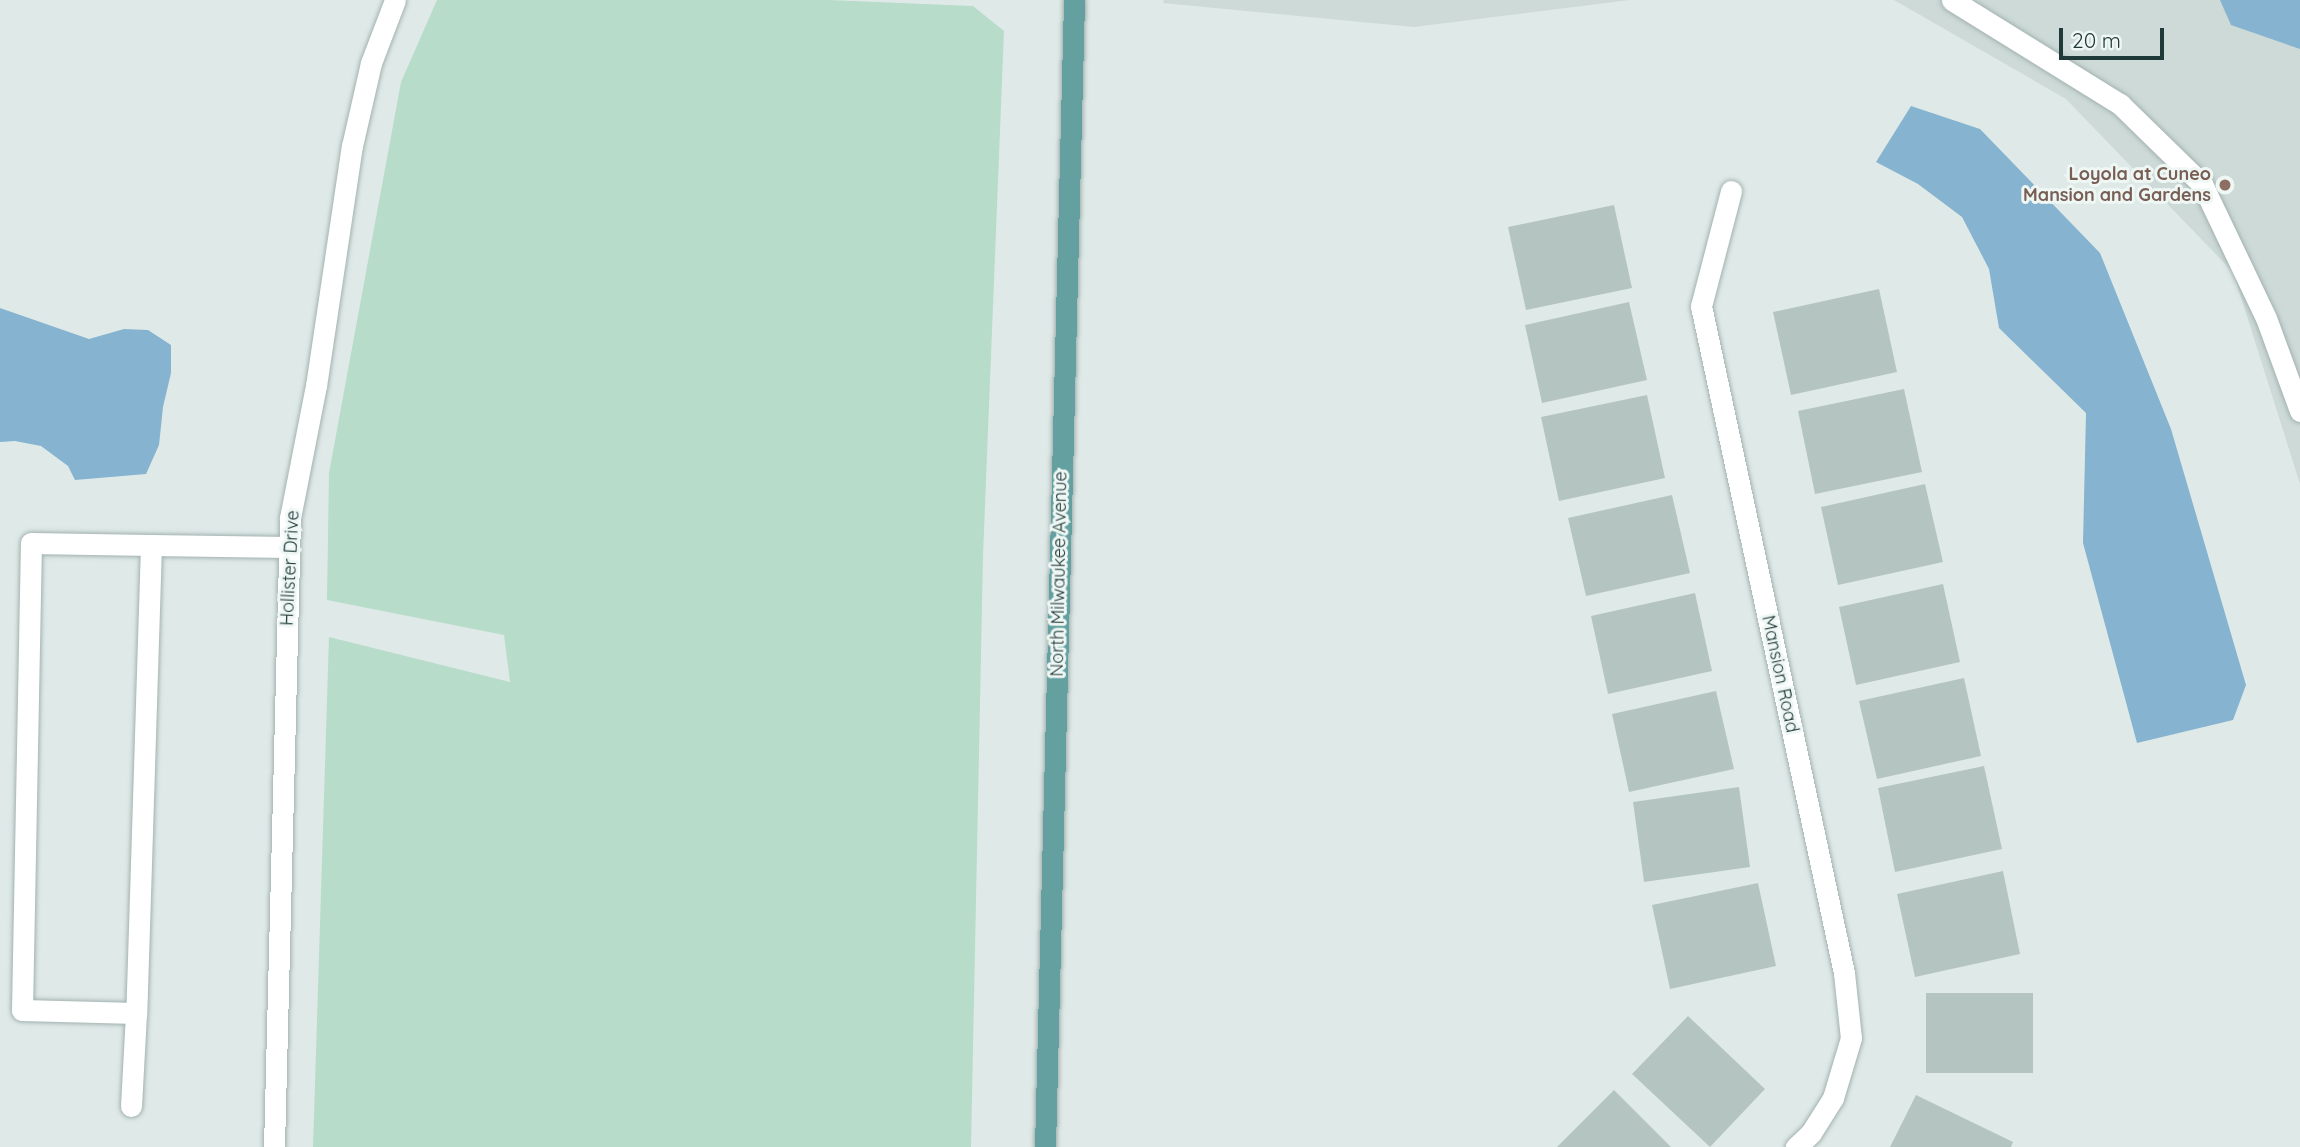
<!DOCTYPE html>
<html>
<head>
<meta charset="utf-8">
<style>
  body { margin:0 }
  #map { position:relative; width:2300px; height:1147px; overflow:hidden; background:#dfeae8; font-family:Quicksand,sans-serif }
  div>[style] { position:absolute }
  .built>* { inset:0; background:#cddad7 }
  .green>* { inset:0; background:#b7dcca }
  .water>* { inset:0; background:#85b3d0 }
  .building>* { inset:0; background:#b4c5c1 }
  .roads { filter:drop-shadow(0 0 2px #a2b2b0) drop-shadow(0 0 2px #a2b2b0) }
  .minor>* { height:21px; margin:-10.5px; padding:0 10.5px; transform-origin:10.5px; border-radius:10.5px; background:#fff }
  .major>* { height:21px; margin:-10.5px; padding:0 10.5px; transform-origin:10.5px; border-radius:10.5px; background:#63a09f }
  .dots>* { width:19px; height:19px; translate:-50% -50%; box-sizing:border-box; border:4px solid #eff7f5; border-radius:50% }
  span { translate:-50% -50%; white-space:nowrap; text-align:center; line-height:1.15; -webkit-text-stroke:6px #eff7f5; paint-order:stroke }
  .education-label { font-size:18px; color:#785e54; font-weight:700 }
  .right { translate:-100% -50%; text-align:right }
  .street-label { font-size:18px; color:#203a39 }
  .scale { position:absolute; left:2059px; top:28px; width:105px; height:32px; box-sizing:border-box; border:4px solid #203a39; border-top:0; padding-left:9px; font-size:21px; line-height:24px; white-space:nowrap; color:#203a39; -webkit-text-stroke:5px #eff7f5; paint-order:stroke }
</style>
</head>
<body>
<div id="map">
  <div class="built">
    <div style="clip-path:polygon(1164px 0,1630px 0,1414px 27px,1163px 3px)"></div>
    <div style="clip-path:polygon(1894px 0,2300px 0,2300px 484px,2233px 272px,2066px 99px)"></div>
  </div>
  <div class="green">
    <div style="clip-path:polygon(437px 0,829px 0,973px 6px,1004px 31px,983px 556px,971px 1147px,313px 1147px,329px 637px,510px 682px,504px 635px,327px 600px,329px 473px,401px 82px)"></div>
  </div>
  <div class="water">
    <div style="clip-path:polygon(2220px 0,2300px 0,2300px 49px,2231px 25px)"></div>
    <div style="clip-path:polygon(1911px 106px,1980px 129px,2100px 253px,2171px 429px,2246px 685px,2233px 720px,2137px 743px,2083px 543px,2086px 413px,1999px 328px,1989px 269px,1962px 217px,1918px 184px,1876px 162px)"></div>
    <div style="clip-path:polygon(0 308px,89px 339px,124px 329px,148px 330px,171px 345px,171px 373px,163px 407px,159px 445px,146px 474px,75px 480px,68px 466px,41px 446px,15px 441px,0 442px)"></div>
  </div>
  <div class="building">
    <div style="clip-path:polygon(1614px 205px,1632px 288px,1526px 310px,1508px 227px)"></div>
    <div style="clip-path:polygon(1879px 289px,1897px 372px,1791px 395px,1773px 312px)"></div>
    <div style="clip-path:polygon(1629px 302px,1647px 380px,1542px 403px,1525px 325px)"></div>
    <div style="clip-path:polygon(1904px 389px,1922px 472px,1815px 494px,1798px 411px)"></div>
    <div style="clip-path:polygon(1647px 395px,1665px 478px,1559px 501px,1541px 417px)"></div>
    <div style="clip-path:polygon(1925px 484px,1943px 562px,1838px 585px,1821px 507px)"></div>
    <div style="clip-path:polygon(1672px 495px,1690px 573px,1586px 596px,1568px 518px)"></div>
    <div style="clip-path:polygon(1943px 584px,1960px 662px,1856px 685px,1839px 607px)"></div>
    <div style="clip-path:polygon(1695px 593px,1712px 671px,1608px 694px,1591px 616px)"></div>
    <div style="clip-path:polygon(1964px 678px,1981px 756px,1877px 779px,1859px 701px)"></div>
    <div style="clip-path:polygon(1716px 691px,1734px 769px,1629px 792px,1612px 714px)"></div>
    <div style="clip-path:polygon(1984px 766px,2002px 849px,1895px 872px,1878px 788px)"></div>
    <div style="clip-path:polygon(1739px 787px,1750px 867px,1644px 882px,1633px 802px)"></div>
    <div style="clip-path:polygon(2003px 871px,2020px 954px,1915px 977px,1897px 894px)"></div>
    <div style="clip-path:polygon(1758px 883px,1776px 966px,1670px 989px,1652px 905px)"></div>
    <div style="clip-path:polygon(1926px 993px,2033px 993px,2033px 1073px,1926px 1073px)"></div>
    <div style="clip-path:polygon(1688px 1016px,1765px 1089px,1710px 1147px,1632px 1074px)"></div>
    <div style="clip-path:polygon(1614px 1090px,1671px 1147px,1557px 1147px)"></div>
    <div style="clip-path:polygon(1916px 1095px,2013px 1142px,2011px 1147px,1890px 1147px)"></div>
  </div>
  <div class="roads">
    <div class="minor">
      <div style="left:1952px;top:0;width:198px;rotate:31.8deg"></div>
      <div style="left:2120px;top:104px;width:115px;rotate:44.3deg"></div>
      <div style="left:2202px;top:184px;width:148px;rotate:64.5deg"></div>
      <div style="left:2266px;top:318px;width:99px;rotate:69.9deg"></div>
      <div style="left:1731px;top:191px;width:119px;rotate:104.6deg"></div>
      <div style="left:1701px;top:306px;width:682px;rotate:77.9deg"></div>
      <div style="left:1844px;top:973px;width:65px;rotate:83.9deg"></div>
      <div style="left:1851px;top:1038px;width:63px;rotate:106.7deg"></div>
      <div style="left:1833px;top:1098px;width:41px;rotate:122.2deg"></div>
      <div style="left:1811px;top:1133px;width:21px;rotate:137deg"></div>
      <div style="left:151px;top:545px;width:468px;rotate:91.8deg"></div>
      <div style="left:136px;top:1013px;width:114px;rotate:-178.5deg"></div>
      <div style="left:22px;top:1010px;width:467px;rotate:-88.9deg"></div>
      <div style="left:31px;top:543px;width:120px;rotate:1deg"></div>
      <div style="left:151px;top:545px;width:138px;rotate:0.8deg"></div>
      <div style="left:131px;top:1106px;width:93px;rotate:-86.9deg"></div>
      <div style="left:274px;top:1147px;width:629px;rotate:-88.54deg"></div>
      <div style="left:290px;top:518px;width:135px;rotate:-78.9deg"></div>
      <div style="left:316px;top:386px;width:243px;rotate:-81.5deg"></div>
      <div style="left:352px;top:146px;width:85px;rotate:-77.1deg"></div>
      <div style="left:371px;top:63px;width:67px;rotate:-69.1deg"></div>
    </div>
    <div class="major">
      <div style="left:1045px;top:1147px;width:1147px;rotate:-88.55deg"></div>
    </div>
  </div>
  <div class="dots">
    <div style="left:2225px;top:185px;background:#8d6e63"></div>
  </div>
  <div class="education-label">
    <span class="right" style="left:2211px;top:185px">Loyola at Cuneo<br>Mansion and Gardens</span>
  </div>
  <div class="street-label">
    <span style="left:290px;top:568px;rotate:-87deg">Hollister Drive</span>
    <span style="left:1059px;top:574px;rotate:-89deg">North Milwaukee Avenue</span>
    <span style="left:1780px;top:674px;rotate:78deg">Mansion Road</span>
  </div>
  <div class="scale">20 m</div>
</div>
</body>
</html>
